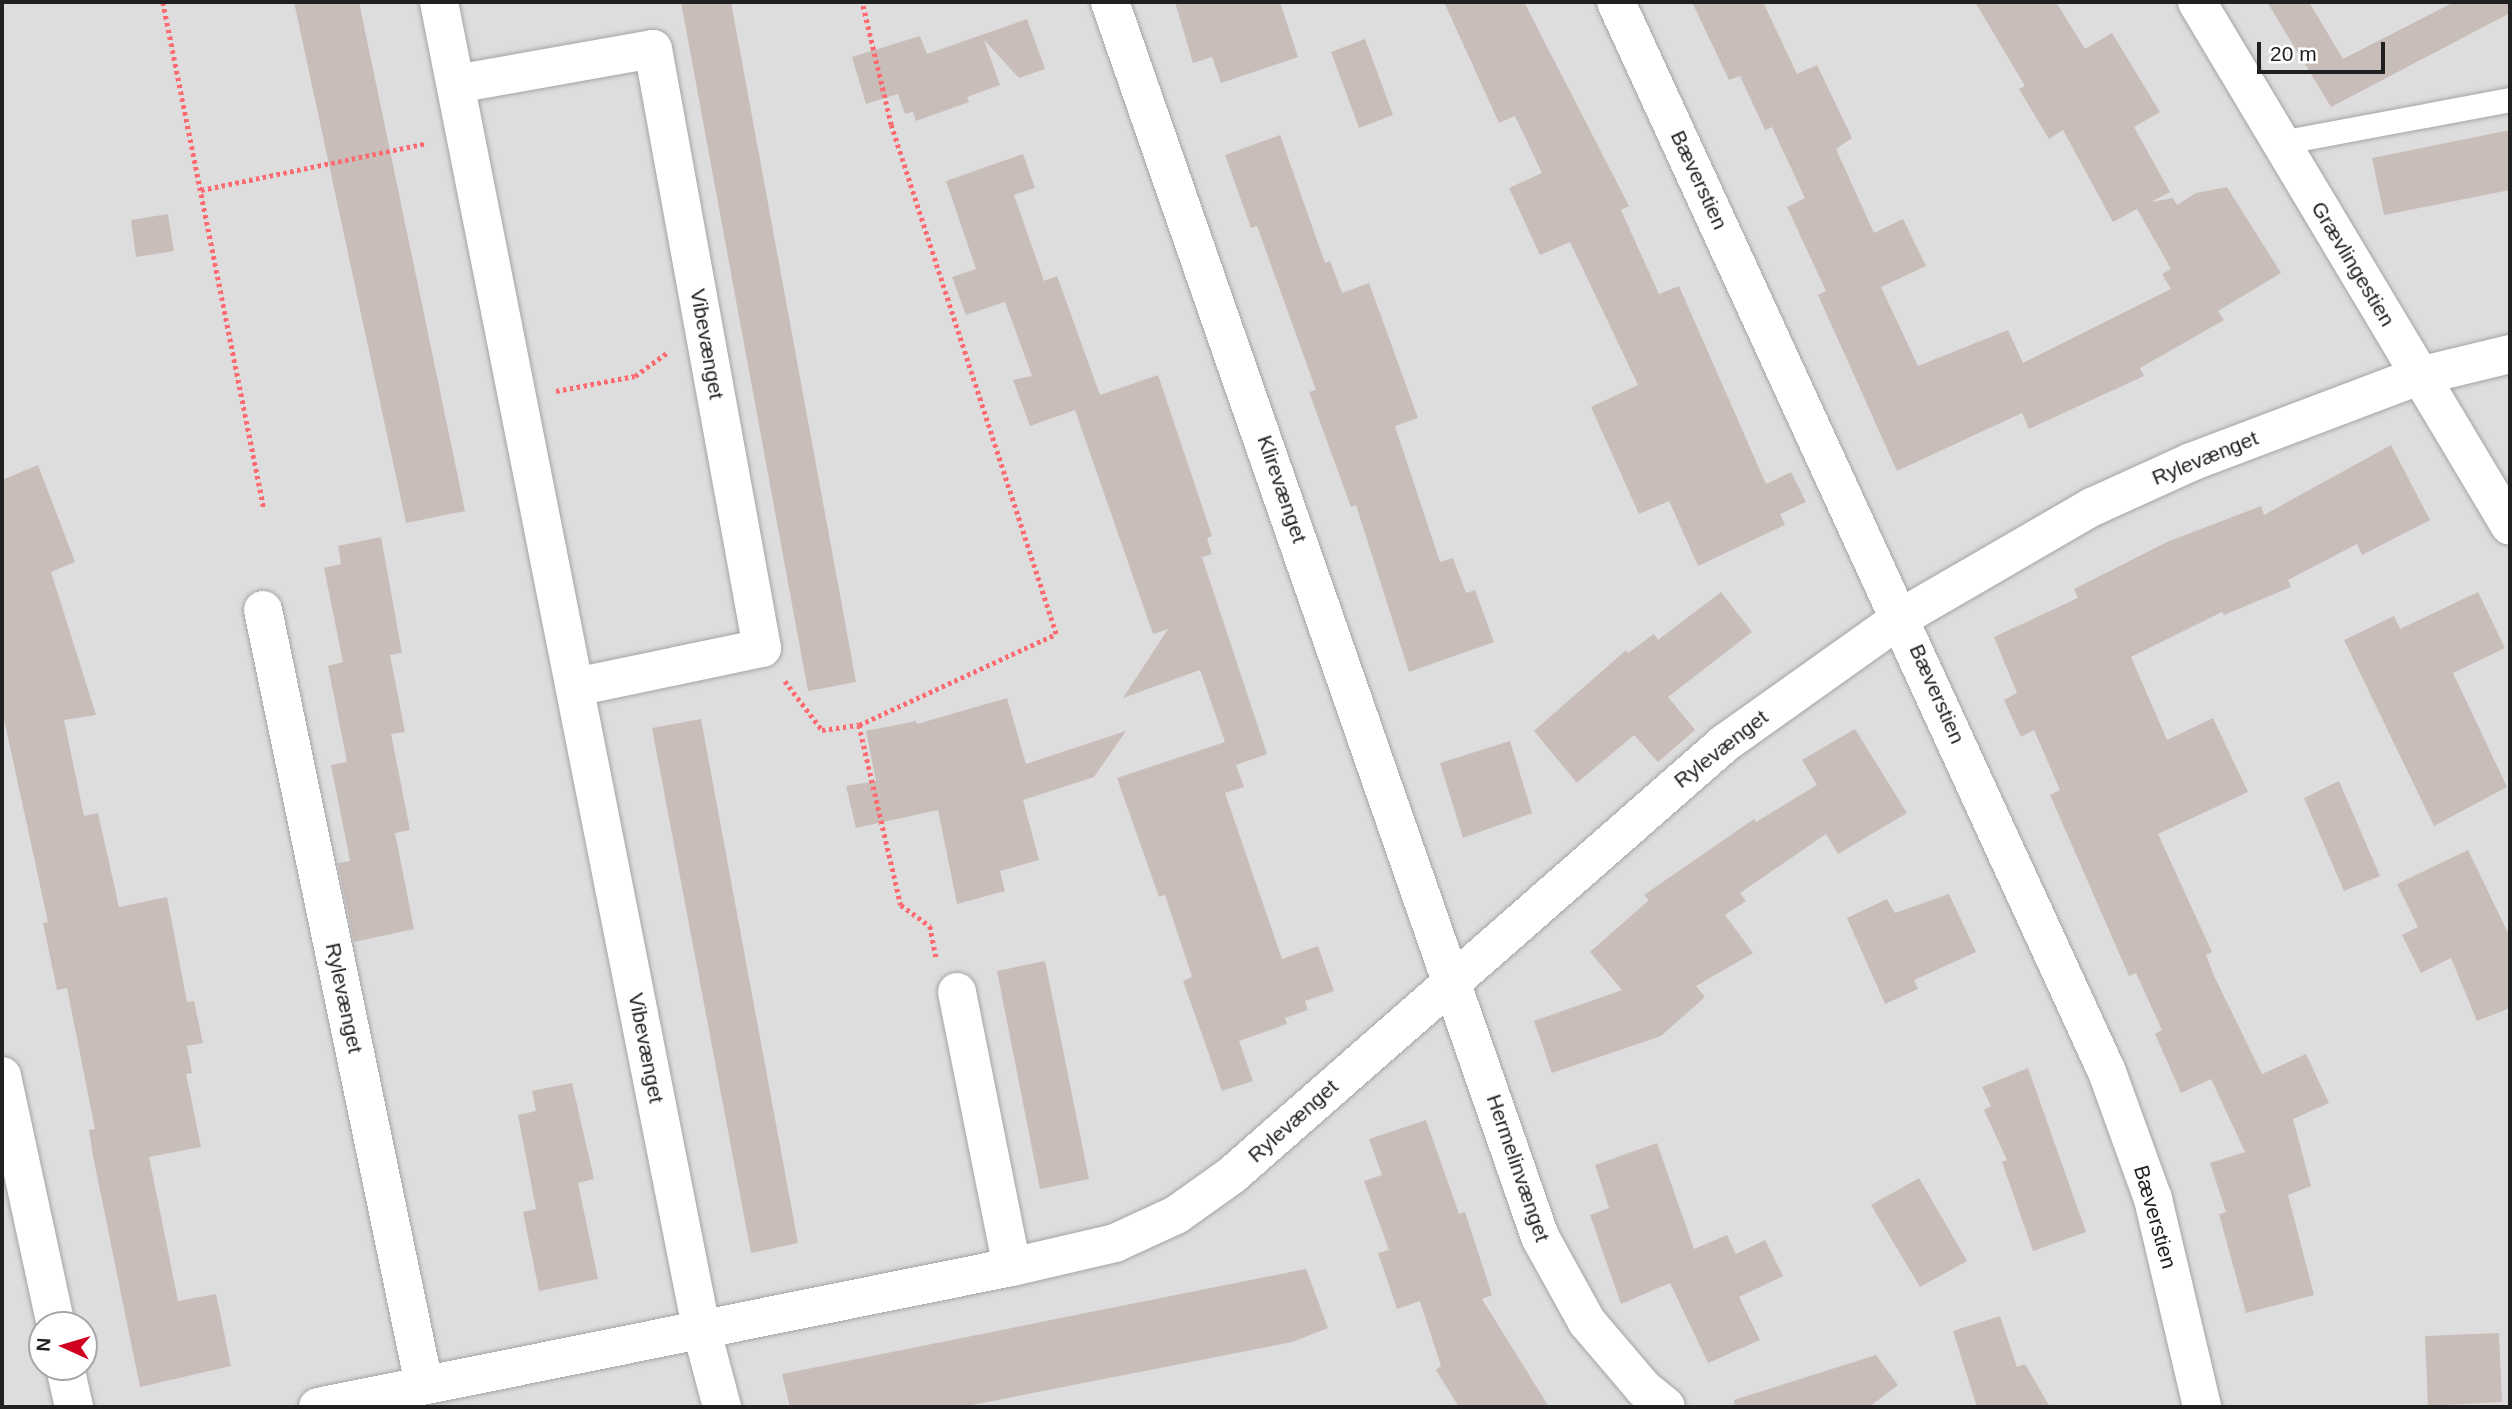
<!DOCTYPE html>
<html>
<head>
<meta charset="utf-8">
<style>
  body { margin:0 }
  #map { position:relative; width:2512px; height:1409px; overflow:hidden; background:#f1ebe6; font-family:Arial,sans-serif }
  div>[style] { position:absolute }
  .residential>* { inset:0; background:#dedddd }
  .building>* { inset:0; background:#c8bdb9 }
  .path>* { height:4.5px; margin-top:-2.25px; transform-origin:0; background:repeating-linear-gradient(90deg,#fd6b72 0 3.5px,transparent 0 7px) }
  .roads { filter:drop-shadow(0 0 2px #a4a4a4) drop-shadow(0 0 2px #a4a4a4) }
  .lane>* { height:24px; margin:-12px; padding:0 12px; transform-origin:12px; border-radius:12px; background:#fff }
  .street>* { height:38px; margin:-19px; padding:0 19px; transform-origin:19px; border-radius:19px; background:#fff }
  span { translate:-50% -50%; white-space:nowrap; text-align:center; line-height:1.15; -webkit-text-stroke:6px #fff; paint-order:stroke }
  .street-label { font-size:21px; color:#202020 }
  .frame { position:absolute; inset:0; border:4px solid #202020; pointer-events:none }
  .north { position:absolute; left:28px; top:1311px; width:70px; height:70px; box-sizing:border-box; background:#fff; border:2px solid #a6a6a6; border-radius:50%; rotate:274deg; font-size:19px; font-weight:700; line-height:28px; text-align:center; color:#202020 }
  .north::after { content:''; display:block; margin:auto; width:24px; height:32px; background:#cf0020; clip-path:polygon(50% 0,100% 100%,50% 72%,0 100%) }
  .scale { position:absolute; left:2257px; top:42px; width:128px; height:32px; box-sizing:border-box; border:4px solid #202020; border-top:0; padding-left:9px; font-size:21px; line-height:24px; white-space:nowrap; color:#202020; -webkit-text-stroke:5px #fff; paint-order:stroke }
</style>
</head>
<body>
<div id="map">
  <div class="residential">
    <div style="clip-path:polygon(evenodd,2px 2px,2510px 2px,2510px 1407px,2px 1407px,2px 2px,42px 1325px,84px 1325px,84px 1367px,42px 1367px,42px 1325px)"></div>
  </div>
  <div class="building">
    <div style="clip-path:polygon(294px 2px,359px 2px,465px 511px,406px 523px)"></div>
    <div style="clip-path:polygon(681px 2px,731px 2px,856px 682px,808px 691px)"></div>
    <div style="clip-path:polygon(1175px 2px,1280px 2px,1298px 57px,1221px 83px,1212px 57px,1193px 63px)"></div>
    <div style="clip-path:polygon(1444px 2px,1524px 2px,1629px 206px,1621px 210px,1659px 294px,1679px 286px,1766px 484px,1791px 472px,1806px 502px,1780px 514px,1785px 525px,1698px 566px,1669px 501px,1639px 514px,1591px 407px,1638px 385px,1570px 242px,1540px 255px,1509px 188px,1542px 173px,1515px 116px,1499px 123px)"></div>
    <div style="clip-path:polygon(1692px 2px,1763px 2px,1797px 74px,1817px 65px,1852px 138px,1836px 149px,1874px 233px,1903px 219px,1926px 266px,1881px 287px,1918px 366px,2008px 330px,2023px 363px,2171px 289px,2162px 274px,2171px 269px,2137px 209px,2113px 222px,2063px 130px,2049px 139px,2019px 89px,2025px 86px,1975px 2px,2056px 2px,2085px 49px,2112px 33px,2160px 112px,2134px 127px,2170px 192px,2151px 202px,2173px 198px,2177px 205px,2196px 193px,2227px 187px,2281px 273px,2218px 311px,2224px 320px,2140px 368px,2144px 376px,2029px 429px,2022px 413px,1897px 471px,1818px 295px,1826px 291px,1787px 207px,1805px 198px,1772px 127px,1765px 130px,1740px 76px,1729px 80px)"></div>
    <div style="clip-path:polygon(2267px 2px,2309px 2px,2343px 59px,2454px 2px,2510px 2px,2510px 13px,2331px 107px)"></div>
    <div style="clip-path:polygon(1027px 19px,1045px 69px,1019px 78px,984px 40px,1000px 85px,967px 97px,969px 102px,916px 121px,913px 112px,905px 114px,898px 94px,866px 104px,852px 57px,920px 36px,927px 54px)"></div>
    <div style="clip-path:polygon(1365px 39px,1393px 115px,1359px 128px,1331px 52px)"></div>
    <div style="clip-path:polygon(2510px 130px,2510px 190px,2384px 215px,2372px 158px)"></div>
    <div style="clip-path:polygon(1280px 135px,1325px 263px,1330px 261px,1342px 293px,1369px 283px,1418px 418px,1395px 426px,1440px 562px,1453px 558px,1466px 593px,1475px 590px,1494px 642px,1409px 672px,1356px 505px,1351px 507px,1309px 392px,1316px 390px,1257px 226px,1251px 228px,1225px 155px)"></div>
    <div style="clip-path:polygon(1023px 154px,1035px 188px,1014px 195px,1044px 281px,1057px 276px,1100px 395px,1158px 375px,1212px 536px,1207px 538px,1212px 554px,1202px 557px,1267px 754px,1236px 765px,1244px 787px,1225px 793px,1282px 959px,1318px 946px,1334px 991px,1305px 1001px,1308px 1010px,1285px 1018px,1287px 1024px,1239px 1041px,1253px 1081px,1222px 1091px,1183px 981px,1192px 977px,1165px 895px,1159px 897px,1117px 778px,1225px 742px,1200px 670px,1123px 698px,1168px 629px,1153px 634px,1075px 410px,1030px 426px,1013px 380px,1032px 376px,1005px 302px,966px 315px,952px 277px,976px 269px,946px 181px)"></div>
    <div style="clip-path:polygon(168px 214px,174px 251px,136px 257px,131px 220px)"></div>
    <div style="clip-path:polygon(2391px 445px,2430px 520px,2362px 555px,2357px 544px,2288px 580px,2291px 587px,2224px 615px,2222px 612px,2131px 657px,2167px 740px,2213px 718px,2248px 792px,2158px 834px,2212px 952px,2206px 955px,2214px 976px,2262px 1074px,2306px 1054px,2329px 1103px,2293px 1119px,2311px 1186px,2288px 1195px,2314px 1295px,2246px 1313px,2219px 1214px,2226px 1212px,2210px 1163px,2245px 1152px,2211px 1079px,2181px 1093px,2155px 1034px,2162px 1030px,2136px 973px,2129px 976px,2050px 795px,2060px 790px,2034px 730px,2021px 737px,2004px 700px,2017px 693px,1994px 637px,2078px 598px,2074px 589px,2167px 542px,2261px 506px,2264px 515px)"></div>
    <div style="clip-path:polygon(38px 465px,75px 562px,51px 572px,96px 715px,64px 720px,84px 816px,98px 813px,119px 907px,167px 897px,187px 1002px,194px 1001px,203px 1043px,187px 1046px,192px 1073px,186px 1074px,201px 1147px,149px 1157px,178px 1301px,216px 1294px,231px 1366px,140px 1387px,93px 1156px,89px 1130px,95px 1129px,67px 988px,57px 990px,43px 923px,48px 922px,2px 710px,2px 480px)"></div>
    <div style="clip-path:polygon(381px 537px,402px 653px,390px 655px,405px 732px,391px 734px,410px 830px,395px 833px,414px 929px,354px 942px,338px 863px,350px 861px,331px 765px,347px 762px,328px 666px,343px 662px,324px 568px,341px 564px,338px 546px)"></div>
    <div style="clip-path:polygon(1721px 592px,1752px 632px,1668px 697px,1695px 730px,1658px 762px,1634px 735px,1577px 783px,1534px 731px,1626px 650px,1628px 653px,1654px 634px,1658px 640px)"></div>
    <div style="clip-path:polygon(2478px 592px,2505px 648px,2453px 673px,2507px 787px,2434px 826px,2344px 640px,2394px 616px,2400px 629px)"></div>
    <div style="clip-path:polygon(1007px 698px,1026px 764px,1126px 731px,1094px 777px,1023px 800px,1039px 860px,1000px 871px,1005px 891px,957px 904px,938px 810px,856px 828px,846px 786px,876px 781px,866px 731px,916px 721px,917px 724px)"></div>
    <div style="clip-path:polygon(701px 719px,798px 1243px,751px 1253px,652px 728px)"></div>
    <div style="clip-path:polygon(1855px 729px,1907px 813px,1838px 854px,1826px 834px,1740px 893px,1746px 901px,1725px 915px,1753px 953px,1696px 986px,1705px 997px,1661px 1036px,1552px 1073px,1534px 1021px,1622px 990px,1590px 952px,1649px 900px,1644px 895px,1754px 819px,1756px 822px,1817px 785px,1802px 760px)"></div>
    <div style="clip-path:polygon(1510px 741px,1532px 813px,1463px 838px,1440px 763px)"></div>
    <div style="clip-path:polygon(2339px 781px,2380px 876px,2344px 891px,2304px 798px)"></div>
    <div style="clip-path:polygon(2468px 850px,2510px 937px,2510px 1008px,2477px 1021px,2451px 958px,2421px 973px,2402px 935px,2418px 927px,2397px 884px)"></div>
    <div style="clip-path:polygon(1949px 894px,1976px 952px,1914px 980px,1918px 989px,1885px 1004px,1847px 918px,1887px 899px,1895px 913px)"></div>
    <div style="clip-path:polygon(1045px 961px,1089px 1179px,1040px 1189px,997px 971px)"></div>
    <div style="clip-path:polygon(2028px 1068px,2086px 1232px,2033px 1251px,2002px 1162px,2007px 1160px,1984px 1110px,1991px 1106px,1982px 1087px)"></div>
    <div style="clip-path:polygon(572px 1083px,594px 1179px,578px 1183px,598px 1279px,539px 1291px,523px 1212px,536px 1209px,518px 1115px,536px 1111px,532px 1091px)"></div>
    <div style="clip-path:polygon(1426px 1120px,1459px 1214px,1465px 1212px,1492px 1295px,1482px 1299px,1549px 1407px,1459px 1407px,1436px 1370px,1441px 1366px,1420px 1301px,1397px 1309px,1378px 1253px,1389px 1250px,1364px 1181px,1382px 1175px,1369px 1139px)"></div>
    <div style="clip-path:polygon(1657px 1143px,1694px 1249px,1727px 1235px,1736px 1254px,1765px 1240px,1783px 1276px,1739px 1297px,1760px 1340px,1708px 1363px,1670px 1283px,1621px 1304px,1590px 1215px,1609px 1208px,1595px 1165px)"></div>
    <div style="clip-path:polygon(1919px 1178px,1967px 1261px,1920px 1287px,1871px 1205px)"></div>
    <div style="clip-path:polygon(1306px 1269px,1328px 1328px,1292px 1342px,962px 1407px,790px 1407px,782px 1374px)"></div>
    <div style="clip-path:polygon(2000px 1316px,2017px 1367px,2025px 1364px,2050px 1407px,1977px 1407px,1953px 1331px)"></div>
    <div style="clip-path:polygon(2499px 1333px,2502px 1402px,2428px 1406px,2425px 1336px)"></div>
    <div style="clip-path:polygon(1876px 1355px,1898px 1385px,1869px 1407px,1735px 1407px,1734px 1400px)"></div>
  </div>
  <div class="path">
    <div style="left:163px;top:2px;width:517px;rotate:78.73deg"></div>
    <div style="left:201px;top:190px;width:231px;rotate:-11.7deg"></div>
    <div style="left:556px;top:391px;width:80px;rotate:-10.8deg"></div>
    <div style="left:635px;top:376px;width:41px;rotate:-36deg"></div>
    <div style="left:785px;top:681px;width:61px;rotate:52.9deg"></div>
    <div style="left:822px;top:730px;width:37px;rotate:-8deg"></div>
    <div style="left:859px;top:725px;width:185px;rotate:76.9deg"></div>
    <div style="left:901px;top:905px;width:36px;rotate:36deg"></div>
    <div style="left:930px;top:926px;width:33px;rotate:79deg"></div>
    <div style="left:859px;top:725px;width:217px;rotate:-24.8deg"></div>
    <div style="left:1056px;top:634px;width:535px;rotate:-107.96deg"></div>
    <div style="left:891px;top:125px;width:126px;rotate:-103.3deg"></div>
  </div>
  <div class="roads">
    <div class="lane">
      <div style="left:2281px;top:143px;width:233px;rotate:-10.6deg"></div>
    </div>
    <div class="street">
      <div style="left:439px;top:2px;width:1352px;rotate:78.82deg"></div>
      <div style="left:701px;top:1328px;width:82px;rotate:75.1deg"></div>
      <div style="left:1110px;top:2px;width:1308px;rotate:70.8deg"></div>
      <div style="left:1540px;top:1237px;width:97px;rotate:61.1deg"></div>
      <div style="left:1587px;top:1322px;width:88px;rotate:49.6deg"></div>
      <div style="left:1644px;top:1389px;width:28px;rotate:39deg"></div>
      <div style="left:1616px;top:2px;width:1177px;rotate:65.35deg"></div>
      <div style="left:2107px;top:1072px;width:135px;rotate:70.1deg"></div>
      <div style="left:2153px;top:1199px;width:214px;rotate:76.7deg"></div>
      <div style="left:2197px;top:2px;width:610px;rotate:59.15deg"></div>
      <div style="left:456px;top:84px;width:200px;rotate:-10.1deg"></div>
      <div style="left:653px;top:49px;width:609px;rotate:79.69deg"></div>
      <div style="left:762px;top:648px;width:191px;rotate:168.2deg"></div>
      <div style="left:263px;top:610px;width:792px;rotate:78.26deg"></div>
      <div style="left:957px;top:992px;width:280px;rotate:78.7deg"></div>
      <div style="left:2px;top:1076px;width:255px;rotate:77.8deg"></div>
      <div style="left:65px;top:1367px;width:41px;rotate:77.3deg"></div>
      <div style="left:318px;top:1407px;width:708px;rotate:-11.41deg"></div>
      <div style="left:1012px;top:1267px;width:106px;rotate:-13.1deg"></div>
      <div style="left:1115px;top:1243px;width:67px;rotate:-24.7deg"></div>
      <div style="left:1176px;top:1215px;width:69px;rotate:-35.5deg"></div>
      <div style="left:1232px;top:1175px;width:655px;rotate:-41.23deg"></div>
      <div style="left:1725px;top:743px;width:217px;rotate:-35.4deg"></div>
      <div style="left:1902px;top:617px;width:220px;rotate:-30.1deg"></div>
      <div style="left:2092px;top:507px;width:109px;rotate:-24.4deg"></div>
      <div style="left:2191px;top:462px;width:244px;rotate:-20.7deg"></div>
      <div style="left:2419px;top:376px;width:94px;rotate:-13.6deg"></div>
    </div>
  </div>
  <div class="street-label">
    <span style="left:1699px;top:180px;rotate:65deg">Bæverstien</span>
    <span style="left:2353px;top:264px;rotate:59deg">Grævlingestien</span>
    <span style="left:707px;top:344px;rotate:80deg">Vibevænget</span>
    <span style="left:2205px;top:458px;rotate:-22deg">Rylevænget</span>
    <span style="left:1282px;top:489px;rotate:71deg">Klirevænget</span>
    <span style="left:1937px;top:694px;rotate:66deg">Bæverstien</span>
    <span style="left:1721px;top:749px;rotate:-38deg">Rylevænget</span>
    <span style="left:344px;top:998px;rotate:78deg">Rylevænget</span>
    <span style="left:646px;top:1048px;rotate:79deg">Vibevænget</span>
    <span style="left:1293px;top:1121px;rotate:-42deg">Rylevænget</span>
    <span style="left:1518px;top:1168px;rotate:71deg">Hermelinvænget</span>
    <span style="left:2155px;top:1217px;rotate:74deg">Bæverstien</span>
  </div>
  <div class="frame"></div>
  <div class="north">N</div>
  <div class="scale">20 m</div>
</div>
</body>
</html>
